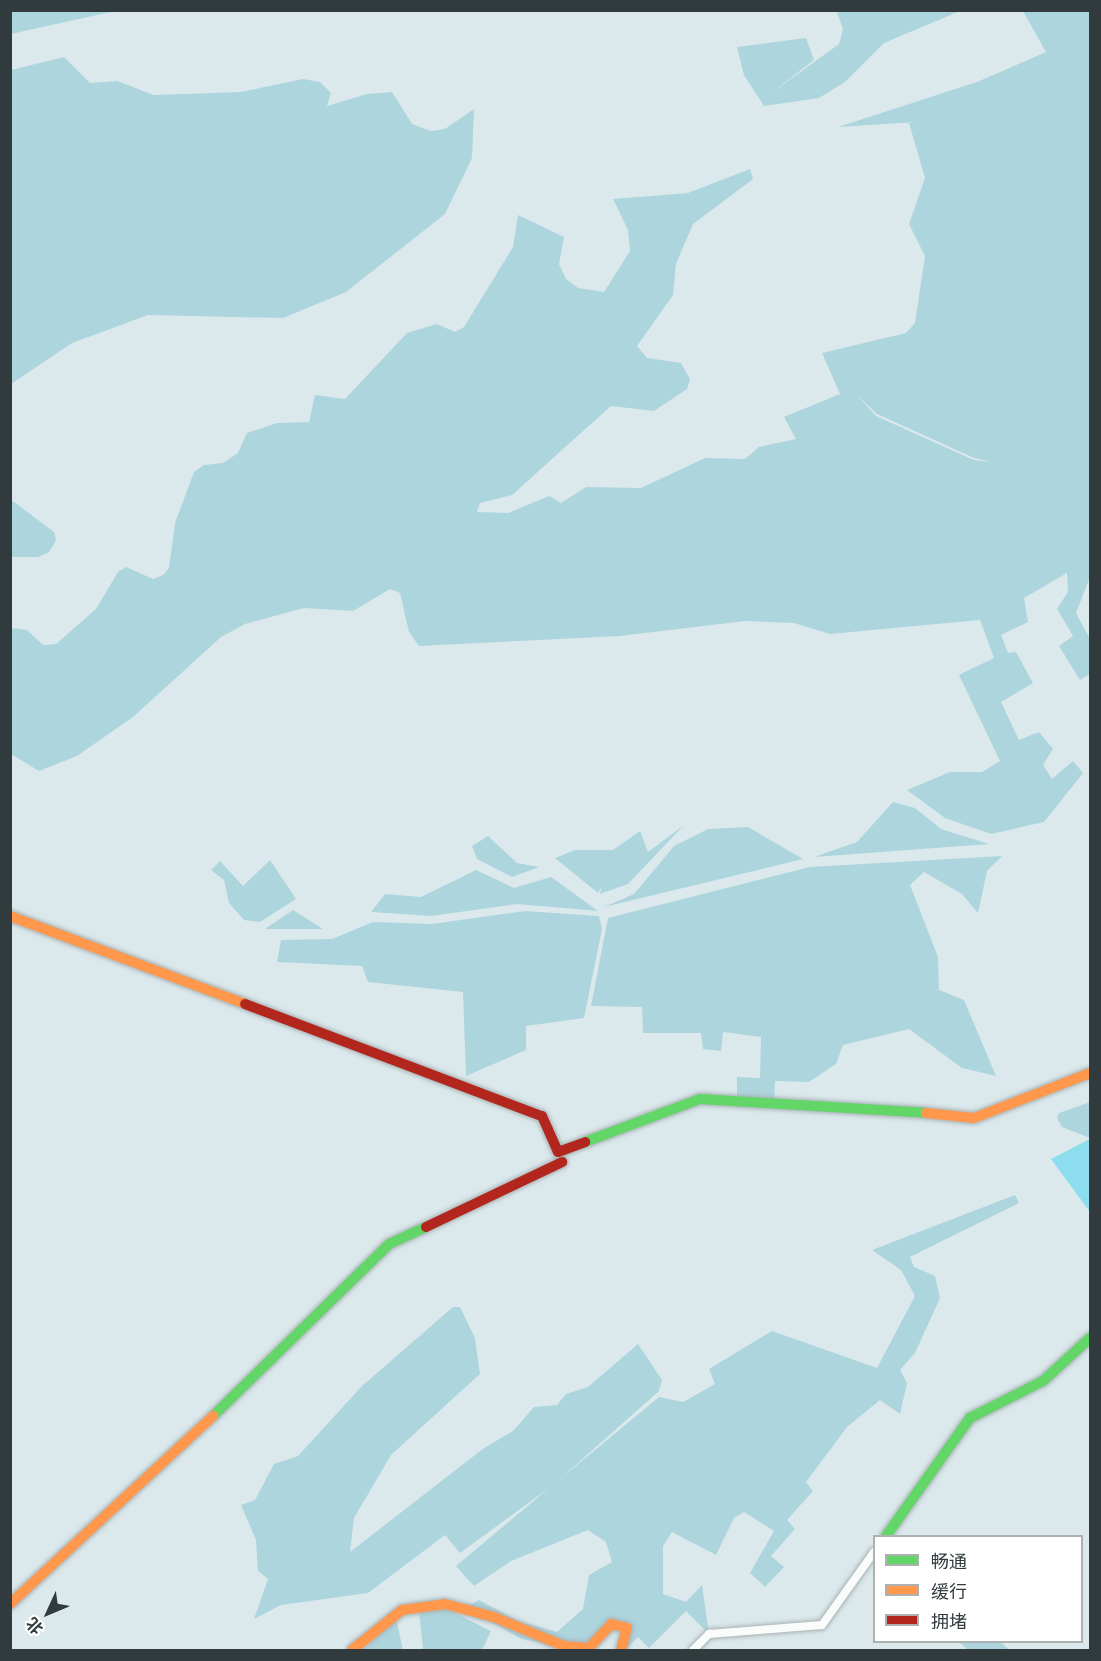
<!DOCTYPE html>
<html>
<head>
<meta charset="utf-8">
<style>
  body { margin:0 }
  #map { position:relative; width:1101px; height:1661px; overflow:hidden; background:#dce9ec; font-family:"Times New Roman","Noto Sans SC",serif }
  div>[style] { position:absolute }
  .green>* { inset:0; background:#add5de }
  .water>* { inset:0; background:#8cddee }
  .roads { filter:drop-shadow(0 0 2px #a8b3b5) drop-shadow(0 0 2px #a8b3b5) }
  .street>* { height:8px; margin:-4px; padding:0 4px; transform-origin:4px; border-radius:4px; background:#fafcfc }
  .fast>* { height:10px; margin:-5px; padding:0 5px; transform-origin:5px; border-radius:5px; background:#63d668 }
  .slow>* { height:10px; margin:-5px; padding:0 5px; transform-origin:5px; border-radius:5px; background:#ff974d }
  .jam>* { height:10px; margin:-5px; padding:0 5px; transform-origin:5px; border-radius:5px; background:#b3261e }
  span { translate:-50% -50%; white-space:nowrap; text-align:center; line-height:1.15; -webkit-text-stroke:4.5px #fff; paint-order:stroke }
  .frame { position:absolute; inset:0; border:12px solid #313b3d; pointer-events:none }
  .legend { position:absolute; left:873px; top:1535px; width:210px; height:108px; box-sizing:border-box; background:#fff; border:2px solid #adb1b1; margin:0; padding:8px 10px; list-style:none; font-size:18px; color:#313b3d }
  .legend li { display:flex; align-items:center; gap:12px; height:30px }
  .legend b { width:30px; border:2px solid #adb1b1 }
  .north { position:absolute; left:18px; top:1583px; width:60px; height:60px; -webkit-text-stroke:4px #fff; paint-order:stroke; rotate:226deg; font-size:16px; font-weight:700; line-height:24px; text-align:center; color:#313b3d }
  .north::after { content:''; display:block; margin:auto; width:21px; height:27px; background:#313b3d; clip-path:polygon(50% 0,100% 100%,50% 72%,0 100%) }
</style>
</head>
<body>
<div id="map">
  <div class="green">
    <div style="clip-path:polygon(10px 11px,11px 10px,115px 11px,11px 34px)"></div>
    <div style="clip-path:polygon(960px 11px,884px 43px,845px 82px,819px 98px,764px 106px,744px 75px,737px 47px,806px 38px,814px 60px,770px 94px,839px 44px,843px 29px,837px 12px)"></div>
    <div style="clip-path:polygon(evenodd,1023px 11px,1090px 11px,1090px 577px,1076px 613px,1090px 639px,1090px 674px,1080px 680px,1059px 646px,1073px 636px,1057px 609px,1068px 592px,1067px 573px,1024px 598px,1028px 622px,1001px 635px,1008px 653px,1016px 652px,1033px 683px,1001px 702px,1019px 740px,1039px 732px,1053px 749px,1043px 765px,1052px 779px,1073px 761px,1083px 773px,1044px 822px,991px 834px,945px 818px,907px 790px,950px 772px,982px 772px,1000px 761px,959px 675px,994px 658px,980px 620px,830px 634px,794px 623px,745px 621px,620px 636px,419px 646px,409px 632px,400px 593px,390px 589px,353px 611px,304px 608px,245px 624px,221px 637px,133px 717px,77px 756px,39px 771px,11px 754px,11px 628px,27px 630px,43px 645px,56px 644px,96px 609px,118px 572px,126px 567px,153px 579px,163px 575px,169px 568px,175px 523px,194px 472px,204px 465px,223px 463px,238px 453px,247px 433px,277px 423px,309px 422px,315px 395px,345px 399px,407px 333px,437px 324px,455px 332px,464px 327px,513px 247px,518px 215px,564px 237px,559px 264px,566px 279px,578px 288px,604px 292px,630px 251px,628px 230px,613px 199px,688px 193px,750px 169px,753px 179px,693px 224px,676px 264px,673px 295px,637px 346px,647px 358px,681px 363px,690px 379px,687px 389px,654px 411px,611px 406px,512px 495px,480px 503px,477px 512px,508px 513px,549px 496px,561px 503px,586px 487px,641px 488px,705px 458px,745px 459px,759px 447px,796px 439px,784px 417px,840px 394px,822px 353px,906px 333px,915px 323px,925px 256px,909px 224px,925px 178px,909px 123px,917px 122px,838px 127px,977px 82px,1046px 52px,1023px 11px,857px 395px,877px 414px,974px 458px,991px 462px,974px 460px,876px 416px,857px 395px)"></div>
    <div style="clip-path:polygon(64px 57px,90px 83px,117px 81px,154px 95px,241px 92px,303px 79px,320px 82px,331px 93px,327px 106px,367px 94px,392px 92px,412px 124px,431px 131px,445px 129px,474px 109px,472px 158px,445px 214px,346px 292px,283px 318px,148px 315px,72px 343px,11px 384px,11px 70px)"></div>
    <div style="clip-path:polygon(10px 499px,54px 532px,56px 540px,49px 552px,38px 557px,11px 557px)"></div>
    <div style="clip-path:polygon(893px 802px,915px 808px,941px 829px,989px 844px,814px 857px,857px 842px)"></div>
    <div style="clip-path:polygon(683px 826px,628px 884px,600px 894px,601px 887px,598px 893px,555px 858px,575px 850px,613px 850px,640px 831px,648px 852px)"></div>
    <div style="clip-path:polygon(748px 827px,803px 859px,604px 907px,634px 894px,674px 846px,708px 829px)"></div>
    <div style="clip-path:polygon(488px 836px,517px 863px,539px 867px,512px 877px,477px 859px,472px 846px)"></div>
    <div style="clip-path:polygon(1002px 856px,987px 871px,978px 913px,962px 894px,924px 872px,910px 885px,938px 957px,939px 990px,964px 1000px,996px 1076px,962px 1068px,909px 1029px,843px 1045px,836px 1064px,809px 1082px,775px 1081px,774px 1104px,737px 1103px,737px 1077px,760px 1078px,761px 1037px,723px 1032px,721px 1051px,703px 1049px,701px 1033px,643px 1033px,642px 1007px,591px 1006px,608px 918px,810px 867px)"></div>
    <div style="clip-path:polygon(270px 860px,296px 899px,260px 922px,244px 920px,229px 903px,224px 880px,211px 870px,220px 861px,243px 886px)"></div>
    <div style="clip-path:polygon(476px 870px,514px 888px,551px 877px,598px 911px,517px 904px,431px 916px,371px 912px,385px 894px,421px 897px)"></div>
    <div style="clip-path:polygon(293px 910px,323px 929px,265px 929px)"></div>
    <div style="clip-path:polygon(525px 911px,599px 916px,602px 929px,584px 1018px,526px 1026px,526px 1050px,466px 1076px,463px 992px,368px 982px,362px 966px,277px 962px,281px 940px,332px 939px,373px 922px,432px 924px)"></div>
    <div style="clip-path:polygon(1090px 1102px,1090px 1138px,1062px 1127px,1057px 1118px,1059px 1113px)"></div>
    <div style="clip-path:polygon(1015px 1195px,1019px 1203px,910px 1257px,914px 1267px,935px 1276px,940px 1298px,915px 1353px,900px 1370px,907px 1383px,900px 1414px,880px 1400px,847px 1427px,806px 1482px,813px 1491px,787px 1520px,795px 1529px,771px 1556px,784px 1567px,765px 1587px,750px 1573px,774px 1531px,744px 1512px,734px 1518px,716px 1555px,672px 1532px,663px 1546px,663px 1594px,686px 1602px,702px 1585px,709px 1634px,686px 1611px,649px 1648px,638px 1637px,625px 1650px,622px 1622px,581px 1650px,522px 1639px,464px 1608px,479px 1600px,518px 1621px,557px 1632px,583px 1609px,589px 1575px,612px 1562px,606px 1542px,588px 1530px,511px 1561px,474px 1586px,456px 1566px,549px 1488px,460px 1553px,445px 1535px,368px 1593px,281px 1605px,254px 1619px,268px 1579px,258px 1571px,256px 1540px,241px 1505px,255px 1500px,274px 1464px,298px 1456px,362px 1386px,453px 1307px,460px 1307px,475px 1338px,480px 1374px,391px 1455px,354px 1518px,350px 1552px,484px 1448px,513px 1431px,534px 1407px,557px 1405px,566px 1394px,588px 1387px,638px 1344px,662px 1380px,659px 1391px,560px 1479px,659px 1397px,683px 1402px,715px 1384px,709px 1369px,772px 1331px,877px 1368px,915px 1296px,901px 1270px,872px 1250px)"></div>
    <div style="clip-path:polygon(419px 1609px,447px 1609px,491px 1631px,482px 1650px,423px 1650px)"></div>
    <div style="clip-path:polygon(396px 1619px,403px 1650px,363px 1650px)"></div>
    <div style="clip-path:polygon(959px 1642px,1001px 1642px,1009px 1650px,968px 1650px)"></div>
  </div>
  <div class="water">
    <div style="clip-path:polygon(1090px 1139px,1090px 1212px,1051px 1159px)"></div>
  </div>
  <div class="roads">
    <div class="street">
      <div style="left:693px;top:1650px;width:23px;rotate:-45deg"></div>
      <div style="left:709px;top:1634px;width:113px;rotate:-4.6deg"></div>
      <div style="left:822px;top:1625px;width:90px;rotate:-54.5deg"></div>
    </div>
    <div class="fast">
      <div style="left:585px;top:1142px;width:123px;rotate:-20.5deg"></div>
      <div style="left:700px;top:1099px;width:226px;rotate:3.5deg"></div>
      <div style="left:213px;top:1416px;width:246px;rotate:-44.3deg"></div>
      <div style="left:389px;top:1244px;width:41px;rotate:-24.7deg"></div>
      <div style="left:886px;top:1536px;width:145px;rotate:-54.6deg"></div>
      <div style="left:970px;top:1418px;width:82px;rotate:-26.9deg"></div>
      <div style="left:1043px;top:1381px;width:64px;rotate:-42.5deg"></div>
    </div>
    <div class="slow">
      <div style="left:10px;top:916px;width:251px;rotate:20.5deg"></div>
      <div style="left:926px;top:1113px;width:48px;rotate:5.9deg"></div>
      <div style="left:974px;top:1118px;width:124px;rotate:-21.2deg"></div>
      <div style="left:10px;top:1604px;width:277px;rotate:-42.8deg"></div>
      <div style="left:352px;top:1650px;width:64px;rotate:-38.7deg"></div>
      <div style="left:402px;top:1610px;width:43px;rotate:-7.9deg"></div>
      <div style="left:445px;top:1604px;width:51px;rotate:14.9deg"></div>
      <div style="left:494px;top:1617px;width:76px;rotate:22.5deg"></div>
      <div style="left:564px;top:1646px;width:25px;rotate:5deg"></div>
      <div style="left:589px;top:1648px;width:33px;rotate:-47deg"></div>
      <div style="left:611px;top:1624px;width:16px;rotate:14deg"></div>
      <div style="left:627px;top:1628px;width:23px;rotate:105deg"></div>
    </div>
    <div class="jam">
      <div style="left:245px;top:1004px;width:317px;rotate:20.7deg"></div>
      <div style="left:542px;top:1116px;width:39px;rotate:66deg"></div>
      <div style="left:558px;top:1152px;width:29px;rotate:-20deg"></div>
      <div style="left:426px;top:1227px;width:151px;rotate:-25.5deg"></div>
    </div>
  </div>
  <div class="frame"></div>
  <ul class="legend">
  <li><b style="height:8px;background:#63d668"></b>畅通</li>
  <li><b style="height:8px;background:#ff974d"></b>缓行</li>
  <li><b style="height:8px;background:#b3261e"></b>拥堵</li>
  </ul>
  <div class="north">北</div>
</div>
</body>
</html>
